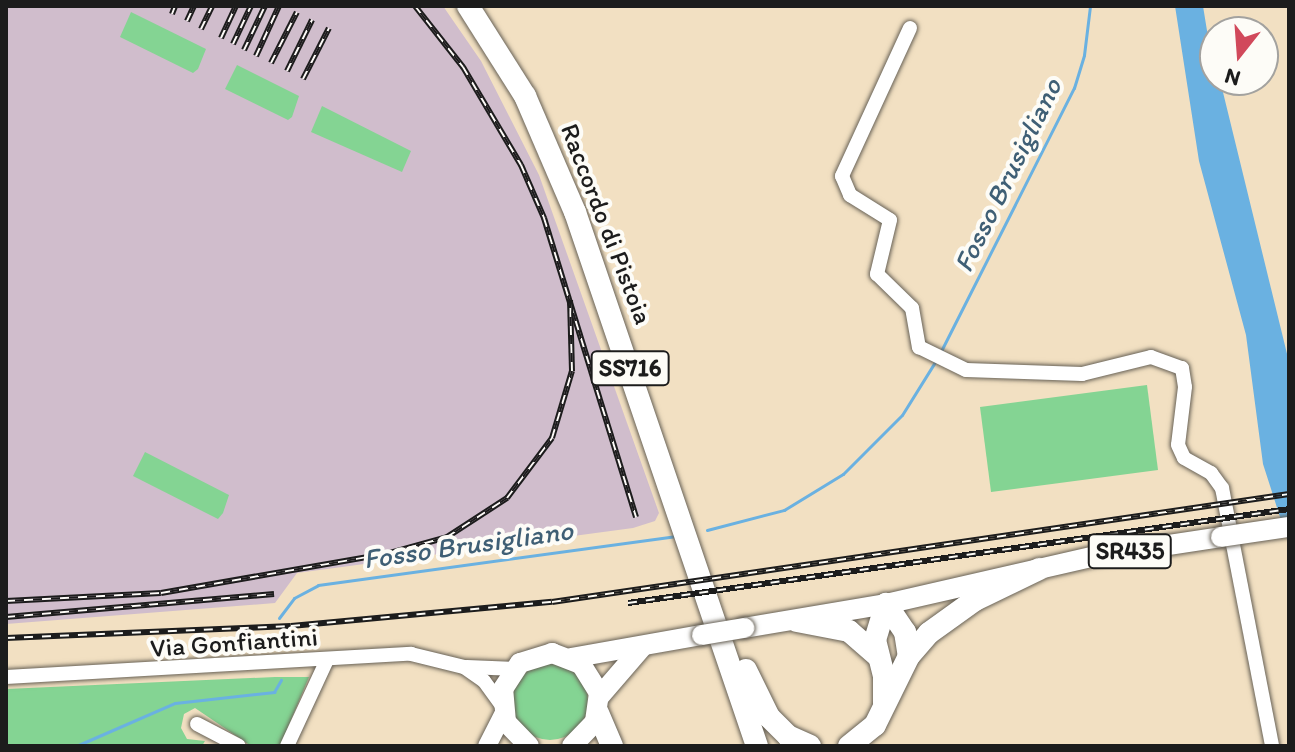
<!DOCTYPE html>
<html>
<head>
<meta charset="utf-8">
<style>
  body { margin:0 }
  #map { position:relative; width:1295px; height:752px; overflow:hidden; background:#f2e0c2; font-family:Itim,sans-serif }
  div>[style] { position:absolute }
  .industrial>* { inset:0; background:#d0bdcc }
  .green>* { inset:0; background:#84d493 }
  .round { border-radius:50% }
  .water>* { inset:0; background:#6ab1e1 }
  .stream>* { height:3px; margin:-1.5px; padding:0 1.5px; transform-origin:1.5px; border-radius:1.5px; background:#6ab1e1 }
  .roads { filter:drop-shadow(0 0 2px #676156) drop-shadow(0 0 2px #676156) }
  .minor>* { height:14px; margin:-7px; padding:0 7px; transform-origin:7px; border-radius:7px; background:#fff }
  .secondary>* { height:18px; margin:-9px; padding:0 9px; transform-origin:9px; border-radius:9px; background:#fff }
  .primary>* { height:20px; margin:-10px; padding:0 10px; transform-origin:10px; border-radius:10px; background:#fff }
  .trunk>* { height:22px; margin:-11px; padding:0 11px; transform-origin:11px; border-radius:11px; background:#fff }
  .rail>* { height:6px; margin-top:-3px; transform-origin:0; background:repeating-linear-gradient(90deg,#fdfcf7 0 9px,#1c1c1c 0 18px); box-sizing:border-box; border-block:2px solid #1c1c1c }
  .bridges { filter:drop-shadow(0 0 2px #676156) drop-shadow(0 0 2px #676156) }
  .primary-bridge>* { height:20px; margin:-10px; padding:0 10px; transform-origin:10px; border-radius:10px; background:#fff }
  span { translate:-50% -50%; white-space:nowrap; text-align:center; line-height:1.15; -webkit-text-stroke:8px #fdfcf7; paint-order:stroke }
  .shield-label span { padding:2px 6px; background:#fdfcf7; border:2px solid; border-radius:6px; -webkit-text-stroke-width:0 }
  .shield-label { font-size:24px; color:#1c1c1c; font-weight:700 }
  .street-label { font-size:26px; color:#1c1c1c }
  .water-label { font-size:28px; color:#3f5f75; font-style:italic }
  .frame { position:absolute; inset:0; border:8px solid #1c1c1c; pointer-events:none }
  .north { position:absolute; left:1199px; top:16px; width:80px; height:80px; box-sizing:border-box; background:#fdfcf7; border:2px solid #a3a29f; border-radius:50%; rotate:197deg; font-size:22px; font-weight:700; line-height:32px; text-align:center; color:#1c1c1c }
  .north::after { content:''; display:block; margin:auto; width:28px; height:36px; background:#d1495b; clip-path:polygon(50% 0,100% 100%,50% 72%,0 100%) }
</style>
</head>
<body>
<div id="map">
  <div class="industrial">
    <div style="clip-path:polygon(6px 6px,443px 6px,481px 61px,539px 175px,659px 513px,655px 521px,633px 528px,297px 573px,275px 603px,6px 624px)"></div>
  </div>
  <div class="green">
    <div style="clip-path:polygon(131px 12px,206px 49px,198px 69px,193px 73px,120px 37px)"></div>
    <div style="clip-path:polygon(237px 65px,299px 96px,292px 117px,288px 120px,225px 89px)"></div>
    <div style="clip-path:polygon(322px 106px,411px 151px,402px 172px,311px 132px)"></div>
    <div style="clip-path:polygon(1147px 385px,1158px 470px,991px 492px,980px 407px)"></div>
    <div style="clip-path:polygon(145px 452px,229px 495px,223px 513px,218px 519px,133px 476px)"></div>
    <div class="round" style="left:512px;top:664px;width:76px;height:76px"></div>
    <div style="clip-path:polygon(275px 677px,309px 677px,280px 746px,251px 746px,195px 708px,184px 714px,181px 728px,187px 739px,205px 741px,202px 746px,6px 746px,6px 689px)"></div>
  </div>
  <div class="water">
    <div style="clip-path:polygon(1175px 6px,1203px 6px,1215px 80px,1220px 80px,1289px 362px,1289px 545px,1263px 464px,1246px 335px,1199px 161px)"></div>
  </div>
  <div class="stream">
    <div style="left:941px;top:351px;width:295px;rotate:-63.2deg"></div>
    <div style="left:1074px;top:88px;width:34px;rotate:-73deg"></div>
    <div style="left:1084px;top:55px;width:49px;rotate:-83deg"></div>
    <div style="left:707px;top:530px;width:80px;rotate:-14.6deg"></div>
    <div style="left:784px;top:510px;width:69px;rotate:-31.4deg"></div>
    <div style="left:843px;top:474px;width:83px;rotate:-45deg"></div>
    <div style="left:902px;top:415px;width:62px;rotate:-58.1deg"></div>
    <div style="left:279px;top:618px;width:25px;rotate:-53deg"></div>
    <div style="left:294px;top:598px;width:27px;rotate:-28deg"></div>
    <div style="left:318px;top:585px;width:360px;rotate:-7.8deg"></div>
    <div style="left:76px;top:746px;width:108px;rotate:-23.5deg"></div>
    <div style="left:175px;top:703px;width:100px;rotate:-6.3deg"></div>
    <div style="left:274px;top:692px;width:14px;rotate:-60deg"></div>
  </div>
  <div class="roads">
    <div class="minor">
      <div style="left:910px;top:28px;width:163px;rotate:114.7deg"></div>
      <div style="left:842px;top:176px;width:21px;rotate:67deg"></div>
      <div style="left:850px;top:195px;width:47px;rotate:32deg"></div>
      <div style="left:890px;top:220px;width:56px;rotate:103.5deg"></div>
      <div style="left:877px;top:274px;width:49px;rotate:44.2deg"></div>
      <div style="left:912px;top:308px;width:40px;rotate:80deg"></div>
      <div style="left:919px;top:347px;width:52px;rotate:26.1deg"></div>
      <div style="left:966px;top:370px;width:116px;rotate:2deg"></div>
      <div style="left:1082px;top:374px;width:71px;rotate:-13.8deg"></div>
      <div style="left:1151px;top:357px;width:33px;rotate:20deg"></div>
      <div style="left:1182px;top:368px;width:19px;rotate:81deg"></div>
      <div style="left:1185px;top:387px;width:58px;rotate:96.9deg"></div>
      <div style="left:1178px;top:445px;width:14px;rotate:65deg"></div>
      <div style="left:1184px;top:458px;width:31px;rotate:29deg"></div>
      <div style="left:1211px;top:473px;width:19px;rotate:54deg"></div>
      <div style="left:1222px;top:488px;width:263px;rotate:79deg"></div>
      <div style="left:467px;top:667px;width:47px;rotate:2.4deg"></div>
      <div style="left:6px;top:677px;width:406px;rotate:-3.3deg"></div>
      <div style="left:411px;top:654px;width:55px;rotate:13.8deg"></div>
      <div style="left:464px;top:667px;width:24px;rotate:35deg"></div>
      <div style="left:484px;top:681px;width:29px;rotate:54deg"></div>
      <div style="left:197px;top:724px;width:47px;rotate:27.6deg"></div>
      <div style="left:287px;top:746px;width:95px;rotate:-65.1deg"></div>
    </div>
    <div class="secondary">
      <div style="left:487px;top:746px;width:35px;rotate:-63deg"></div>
    </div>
    <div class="primary">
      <div style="left:744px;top:628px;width:144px;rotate:-9.6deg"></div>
      <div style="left:886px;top:604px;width:215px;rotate:-12.9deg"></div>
      <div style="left:1096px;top:556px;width:126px;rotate:-8.6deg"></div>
      <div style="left:571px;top:658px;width:133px;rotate:-10deg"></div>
      <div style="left:599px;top:697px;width:67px;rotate:-49.2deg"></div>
      <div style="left:529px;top:746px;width:33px;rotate:-134deg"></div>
      <div style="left:506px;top:722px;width:33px;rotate:-95deg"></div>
      <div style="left:503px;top:689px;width:31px;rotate:-57deg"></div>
      <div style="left:520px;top:663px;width:34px;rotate:-17deg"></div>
      <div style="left:552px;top:653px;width:31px;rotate:21deg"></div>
      <div style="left:581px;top:664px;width:34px;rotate:58deg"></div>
      <div style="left:599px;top:693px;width:29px;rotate:98deg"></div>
      <div style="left:595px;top:722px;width:33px;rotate:134deg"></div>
    </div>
    <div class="trunk">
      <div style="left:468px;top:6px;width:107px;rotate:57.7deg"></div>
      <div style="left:525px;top:96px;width:126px;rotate:66.7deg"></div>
      <div style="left:575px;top:212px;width:564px;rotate:71.18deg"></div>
      <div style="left:886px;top:604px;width:34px;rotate:56deg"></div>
      <div style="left:905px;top:632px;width:24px;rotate:81deg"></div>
      <div style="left:797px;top:621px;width:53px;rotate:10.9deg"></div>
      <div style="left:849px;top:631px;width:38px;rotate:41deg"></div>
      <div style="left:746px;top:670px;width:52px;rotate:63.9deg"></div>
      <div style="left:769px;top:717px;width:27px;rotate:45deg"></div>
      <div style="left:788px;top:736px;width:24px;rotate:24deg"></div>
      <div style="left:884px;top:703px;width:27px;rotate:-90deg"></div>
      <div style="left:884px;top:676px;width:37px;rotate:-104deg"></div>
      <div style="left:875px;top:640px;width:38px;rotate:-73deg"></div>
      <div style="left:598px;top:713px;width:36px;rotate:67deg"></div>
      <div style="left:849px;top:746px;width:33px;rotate:-39deg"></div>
      <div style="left:875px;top:725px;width:77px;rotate:-63.8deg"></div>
      <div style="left:909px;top:656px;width:30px;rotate:-49deg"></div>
      <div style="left:929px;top:633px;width:57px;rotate:-35.7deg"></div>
      <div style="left:975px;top:600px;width:71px;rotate:-25.8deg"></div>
    </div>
  </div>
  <div class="rail">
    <div style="left:415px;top:6px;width:78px;rotate:51.8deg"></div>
    <div style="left:463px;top:67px;width:114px;rotate:59.4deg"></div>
    <div style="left:521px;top:165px;width:58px;rotate:66.5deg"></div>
    <div style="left:544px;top:218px;width:313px;rotate:72.9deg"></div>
    <div style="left:172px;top:14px;width:9px;rotate:-69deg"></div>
    <div style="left:187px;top:21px;width:17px;rotate:-65deg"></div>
    <div style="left:201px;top:29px;width:25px;rotate:-64deg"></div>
    <div style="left:221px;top:38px;width:35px;rotate:-65deg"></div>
    <div style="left:233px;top:44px;width:42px;rotate:-64.7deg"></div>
    <div style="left:244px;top:50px;width:49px;rotate:-64.5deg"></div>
    <div style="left:256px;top:56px;width:55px;rotate:-65.3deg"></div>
    <div style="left:271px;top:63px;width:57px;rotate:-63deg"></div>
    <div style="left:287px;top:71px;width:57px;rotate:-63.9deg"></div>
    <div style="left:303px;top:79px;width:57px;rotate:-63deg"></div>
    <div style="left:6px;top:601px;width:155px;rotate:-3deg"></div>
    <div style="left:161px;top:593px;width:232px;rotate:-9.9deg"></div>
    <div style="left:390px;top:553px;width:59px;rotate:-15.7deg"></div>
    <div style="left:447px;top:537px;width:72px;rotate:-33deg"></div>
    <div style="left:507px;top:498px;width:75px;rotate:-53.1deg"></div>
    <div style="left:552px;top:438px;width:70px;rotate:-73.4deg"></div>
    <div style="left:572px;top:371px;width:71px;rotate:-91.6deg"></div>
    <div style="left:628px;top:603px;width:668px;rotate:-8.09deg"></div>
    <div style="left:6px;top:617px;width:269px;rotate:-4.9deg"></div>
    <div style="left:6px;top:638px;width:285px;rotate:-2.4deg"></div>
    <div style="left:291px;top:626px;width:262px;rotate:-5.3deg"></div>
    <div style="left:552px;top:602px;width:745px;rotate:-8.34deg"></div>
  </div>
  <div class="bridges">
    <div class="primary-bridge">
      <div style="left:1221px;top:537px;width:69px;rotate:-8.4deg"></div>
      <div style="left:702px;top:635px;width:43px;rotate:-9.5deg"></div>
    </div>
  </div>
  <div class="shield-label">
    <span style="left:630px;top:368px">SS716</span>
    <span style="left:1130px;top:551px">SR435</span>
  </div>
  <div class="street-label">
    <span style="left:606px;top:224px;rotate:69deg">Raccordo di Pistoia</span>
    <span style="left:234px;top:643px;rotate:-4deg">Via Gonfiantini</span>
  </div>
  <div class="water-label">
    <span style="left:1007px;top:175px;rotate:-64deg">Fosso Brusigliano</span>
    <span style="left:468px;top:544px;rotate:-8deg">Fosso Brusigliano</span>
  </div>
  <div class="frame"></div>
  <div class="north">N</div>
</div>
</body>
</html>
